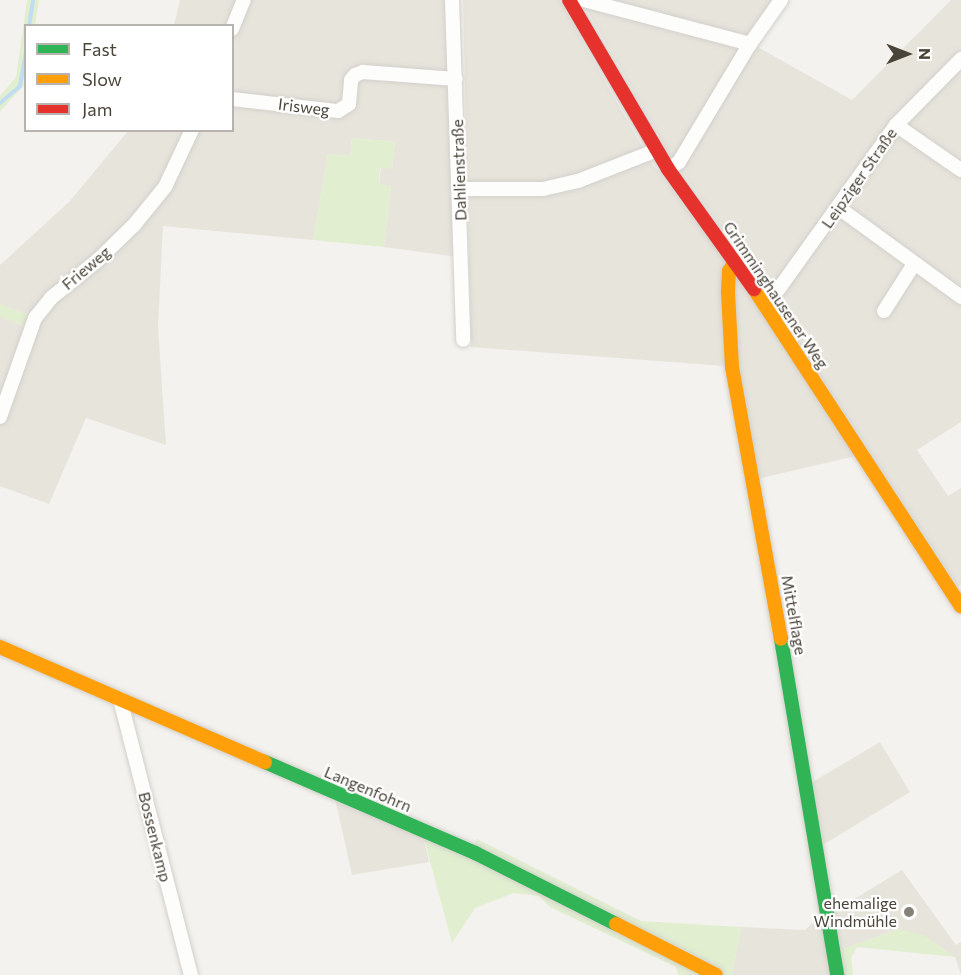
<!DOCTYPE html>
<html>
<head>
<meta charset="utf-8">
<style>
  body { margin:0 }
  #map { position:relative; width:961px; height:975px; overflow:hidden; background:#f4f2ee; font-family:Commissioner,sans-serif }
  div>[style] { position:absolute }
  .residential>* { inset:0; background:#e7e4dc }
  .green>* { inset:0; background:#e1eecf }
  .stream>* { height:4px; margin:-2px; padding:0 2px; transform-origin:2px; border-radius:2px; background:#c0ddf1 }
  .roads { filter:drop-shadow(0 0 2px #d2d0cb) drop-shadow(0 0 2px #d2d0cb) }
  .street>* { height:14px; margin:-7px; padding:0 7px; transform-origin:7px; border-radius:7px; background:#fdfdfc }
  .fast>* { height:14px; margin:-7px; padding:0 7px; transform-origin:7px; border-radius:7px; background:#30b455 }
  .slow>* { height:14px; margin:-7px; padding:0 7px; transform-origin:7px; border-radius:7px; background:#ff9f0a }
  .jam>* { height:14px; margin:-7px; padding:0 7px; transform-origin:7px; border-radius:7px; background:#e5322d }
  .dots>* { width:16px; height:16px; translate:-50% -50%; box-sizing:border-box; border:3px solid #fff; border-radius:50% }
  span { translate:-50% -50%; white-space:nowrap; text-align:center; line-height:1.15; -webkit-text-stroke:4.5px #fff; paint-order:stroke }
  .street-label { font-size:16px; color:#4b4439 }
  .poi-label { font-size:16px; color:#4b4439 }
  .right { translate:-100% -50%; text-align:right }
  .legend { position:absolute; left:24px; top:24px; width:210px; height:108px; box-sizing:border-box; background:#fff; border:2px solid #b7b4b0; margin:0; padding:8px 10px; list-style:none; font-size:18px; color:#4b4439 }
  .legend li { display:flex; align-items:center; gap:12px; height:30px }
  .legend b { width:30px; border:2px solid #b7b4b0 }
  .north { position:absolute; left:877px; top:24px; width:60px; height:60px; -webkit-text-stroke:4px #fff; paint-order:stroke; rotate:90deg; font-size:16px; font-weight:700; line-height:24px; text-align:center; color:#4b4439 }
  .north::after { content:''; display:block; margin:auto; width:21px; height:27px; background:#4b4439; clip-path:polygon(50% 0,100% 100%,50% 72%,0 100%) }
</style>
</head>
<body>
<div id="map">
  <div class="residential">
    <div style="clip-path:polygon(180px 0,450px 0,458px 257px,384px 247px,391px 186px,379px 185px,381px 168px,392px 168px,395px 142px,352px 138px,350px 156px,328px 154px,313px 240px,163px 226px,158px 327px,166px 445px,86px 418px,49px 504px,0 486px,0 316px,26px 327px,33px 311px,25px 314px,0 304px,0 265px,70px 201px,128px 131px,232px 130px,232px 26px,174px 25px)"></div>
    <div style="clip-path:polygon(463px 0,559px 0,649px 159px,753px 298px,856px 456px,757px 479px,725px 366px,471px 347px)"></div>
    <div style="clip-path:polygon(581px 0,786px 0,756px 46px,852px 100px,951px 0,961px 0,961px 422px,917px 450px,948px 496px,961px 488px,961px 585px,958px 587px,766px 292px,668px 151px)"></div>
    <div style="clip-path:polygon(880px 742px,910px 792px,821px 846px,809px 784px)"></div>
    <div style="clip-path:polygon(334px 794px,423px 835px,429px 862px,352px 875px)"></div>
    <div style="clip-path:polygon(902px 870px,956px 945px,961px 942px,961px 975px,955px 957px,899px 929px,837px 951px,834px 975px,732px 975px,741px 927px,805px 930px,823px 913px,833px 912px)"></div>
  </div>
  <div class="green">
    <div style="clip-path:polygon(27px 0,39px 0,35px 25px,26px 26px,25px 84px,0 112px,0 96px,16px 77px)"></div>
    <div style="clip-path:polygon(352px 138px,395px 142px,392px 169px,380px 168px,379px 184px,391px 186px,384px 247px,313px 240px,328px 154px,350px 156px)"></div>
    <div style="clip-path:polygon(0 304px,25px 314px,34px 310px,26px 327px,0 316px)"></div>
    <div style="clip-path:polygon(423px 835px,470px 854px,477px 839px,641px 921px,741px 927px,732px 975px,678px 975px,676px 967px,550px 907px,539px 896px,514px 893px,475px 908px,452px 943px)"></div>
    <div style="clip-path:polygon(899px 929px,923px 935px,955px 957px,857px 947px,851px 958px,853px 975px,840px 975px,837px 951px)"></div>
  </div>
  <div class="stream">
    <div style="left:29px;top:26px;width:26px;rotate:-81deg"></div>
    <div style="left:0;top:103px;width:26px;rotate:-40deg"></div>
    <div style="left:20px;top:86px;width:36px;rotate:-80deg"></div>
  </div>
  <div class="roads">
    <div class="street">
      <div style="left:452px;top:0;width:340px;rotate:88.1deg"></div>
      <div style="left:584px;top:0;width:172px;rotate:14.8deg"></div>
      <div style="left:232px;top:29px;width:31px;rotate:-68deg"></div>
      <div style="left:232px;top:99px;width:107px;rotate:6.5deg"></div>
      <div style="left:338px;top:111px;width:13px;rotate:-32deg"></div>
      <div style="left:349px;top:104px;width:24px;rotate:-85deg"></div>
      <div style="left:351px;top:80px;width:6px;rotate:-51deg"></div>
      <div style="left:355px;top:75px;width:9px;rotate:-21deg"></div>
      <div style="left:363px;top:72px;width:93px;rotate:4.3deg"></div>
      <div style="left:896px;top:125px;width:79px;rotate:34.7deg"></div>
      <div style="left:668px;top:169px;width:13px;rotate:-32deg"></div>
      <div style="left:679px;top:162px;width:138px;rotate:-59deg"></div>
      <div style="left:750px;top:44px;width:54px;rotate:-54.8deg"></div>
      <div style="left:460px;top:189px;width:83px"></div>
      <div style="left:543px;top:189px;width:36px;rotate:-13deg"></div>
      <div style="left:578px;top:181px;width:85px;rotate:-21.4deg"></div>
      <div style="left:839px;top:208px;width:151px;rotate:36.1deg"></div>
      <div style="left:763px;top:302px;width:19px;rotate:-39deg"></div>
      <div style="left:778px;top:290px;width:203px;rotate:-54.4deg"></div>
      <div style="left:896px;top:125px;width:93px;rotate:-45.4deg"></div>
      <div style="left:884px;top:311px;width:56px;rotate:-57.4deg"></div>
      <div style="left:0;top:417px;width:105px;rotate:-70.5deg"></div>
      <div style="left:35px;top:318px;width:26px;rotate:-51deg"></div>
      <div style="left:51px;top:298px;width:60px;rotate:-39deg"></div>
      <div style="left:98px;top:260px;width:50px;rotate:-44.2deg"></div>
      <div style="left:134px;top:225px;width:49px;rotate:-50.8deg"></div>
      <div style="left:165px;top:187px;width:63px;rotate:-64.7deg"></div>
      <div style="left:120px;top:699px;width:285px;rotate:75.6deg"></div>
    </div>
    <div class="fast">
      <div style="left:781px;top:639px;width:341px;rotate:80.5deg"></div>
      <div style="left:265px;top:762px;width:229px;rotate:23.4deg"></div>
      <div style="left:475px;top:853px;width:158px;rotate:26.7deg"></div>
    </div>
    <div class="slow">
      <div style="left:735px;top:262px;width:11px;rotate:124deg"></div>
      <div style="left:729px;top:271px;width:22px;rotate:93deg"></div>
      <div style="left:728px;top:293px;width:74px;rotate:86.9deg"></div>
      <div style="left:732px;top:367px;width:276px;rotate:79.8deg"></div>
      <div style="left:754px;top:289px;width:379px;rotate:56.9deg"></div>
      <div style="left:0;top:647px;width:289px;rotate:23.5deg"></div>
      <div style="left:616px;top:924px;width:112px;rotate:27deg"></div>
    </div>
    <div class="jam">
      <div style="left:569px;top:0;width:196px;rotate:59.6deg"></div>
      <div style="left:668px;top:169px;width:148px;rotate:54.4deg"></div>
    </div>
  </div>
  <div class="dots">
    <div style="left:909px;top:912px;background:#868178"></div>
  </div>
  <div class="street-label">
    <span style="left:304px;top:107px;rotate:7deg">Irisweg</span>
    <span style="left:459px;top:170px;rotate:-92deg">Dahlienstraße</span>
    <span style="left:859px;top:178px;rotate:-55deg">Leipziger Straße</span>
    <span style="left:86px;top:268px;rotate:-40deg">Frieweg</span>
    <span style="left:776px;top:295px;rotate:56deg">Grimminghausener Weg</span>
    <span style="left:794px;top:615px;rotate:80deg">Mittelflage</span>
    <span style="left:368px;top:789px;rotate:23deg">Langenfohrn</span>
    <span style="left:155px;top:837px;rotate:76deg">Bossenkamp</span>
  </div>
  <div class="poi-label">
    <span class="right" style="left:897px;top:912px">ehemalige<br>Windmühle</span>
  </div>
  <ul class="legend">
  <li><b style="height:8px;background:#30b455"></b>Fast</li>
  <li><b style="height:8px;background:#ff9f0a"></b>Slow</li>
  <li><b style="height:8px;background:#e5322d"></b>Jam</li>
  </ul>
  <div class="north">N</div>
</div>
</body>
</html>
